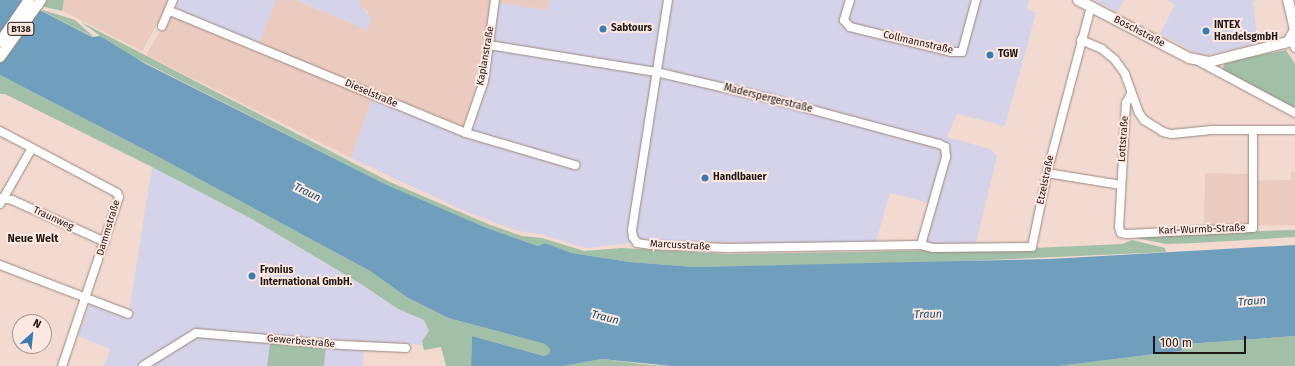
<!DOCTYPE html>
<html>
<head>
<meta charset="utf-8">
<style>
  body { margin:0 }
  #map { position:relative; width:1295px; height:366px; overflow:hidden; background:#f2dad1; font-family:"Fira Sans",sans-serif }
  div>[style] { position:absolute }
  .built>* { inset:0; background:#ebcbc0 }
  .industrial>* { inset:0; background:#d5d3e9 }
  .green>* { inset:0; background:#a2bfa7 }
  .water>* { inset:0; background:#6f9fbd }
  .roads { filter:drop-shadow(0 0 1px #9c867e) drop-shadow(0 0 1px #9c867e) }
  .minor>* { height:8px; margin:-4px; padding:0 4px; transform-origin:4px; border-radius:4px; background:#fff }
  .major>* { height:10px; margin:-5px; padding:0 5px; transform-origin:5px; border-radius:5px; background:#fff }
  .dots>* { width:11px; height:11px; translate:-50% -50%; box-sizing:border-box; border:2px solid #fce8e1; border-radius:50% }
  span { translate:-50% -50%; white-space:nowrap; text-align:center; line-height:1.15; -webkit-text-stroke:4px #fce8e1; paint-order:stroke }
  .shield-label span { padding:1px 3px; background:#fce8e1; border:1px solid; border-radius:3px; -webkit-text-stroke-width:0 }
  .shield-label { font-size:9px; color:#201714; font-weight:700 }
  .poi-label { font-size:10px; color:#201714; font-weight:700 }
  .left { translate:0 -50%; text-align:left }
  .street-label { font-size:10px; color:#201714 }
  .water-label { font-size:11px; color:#124e6d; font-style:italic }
  .neighbourhood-label { font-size:11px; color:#201714; font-weight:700 }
  .north { position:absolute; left:12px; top:314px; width:40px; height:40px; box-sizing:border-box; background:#fce8e1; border:1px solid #a4948f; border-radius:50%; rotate:27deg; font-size:11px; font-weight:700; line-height:16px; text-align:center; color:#201714 }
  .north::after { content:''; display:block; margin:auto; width:14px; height:18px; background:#387db2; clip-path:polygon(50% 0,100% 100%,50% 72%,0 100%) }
  .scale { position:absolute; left:1153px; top:336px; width:93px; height:18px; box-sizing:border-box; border:2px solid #201714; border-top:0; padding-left:5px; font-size:12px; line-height:14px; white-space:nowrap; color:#201714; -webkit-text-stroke:3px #fce8e1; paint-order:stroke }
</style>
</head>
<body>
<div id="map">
  <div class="built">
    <div style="clip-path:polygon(64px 0,167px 0,163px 14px,142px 51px,62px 11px)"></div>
    <div style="clip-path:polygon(276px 0,296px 0,367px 30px,368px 12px,360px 6px,359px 0,493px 0,484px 65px,463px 127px,259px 43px)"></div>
    <div style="clip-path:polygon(500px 0,549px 0,547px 10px,499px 3px)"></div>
    <div style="clip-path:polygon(171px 13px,373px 96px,351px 158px,146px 55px)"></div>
    <div style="clip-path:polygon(1291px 171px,1295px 171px,1295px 225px,1204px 227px,1205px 173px,1249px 174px,1256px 181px,1291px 180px)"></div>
  </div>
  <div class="industrial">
    <div style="clip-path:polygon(178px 0,276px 0,259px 43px,176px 10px)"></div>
    <div style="clip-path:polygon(297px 0,359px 0,360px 6px,372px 18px,367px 30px)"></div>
    <div style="clip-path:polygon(549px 0,1029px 0,1027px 9px,1036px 13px,1005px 126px,957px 114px,947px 137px,990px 149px,997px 156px,976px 243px,919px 243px,929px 203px,890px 193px,876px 242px,781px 245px,641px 239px,624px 244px,585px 248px,541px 234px,518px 231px,469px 213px,351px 158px,373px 96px,467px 137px,484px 90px,499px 3px,547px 10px)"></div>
    <div style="clip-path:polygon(1094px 0,1124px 0,1117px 12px)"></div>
    <div style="clip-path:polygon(1167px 0,1256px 0,1253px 2px,1258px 43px,1210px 55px,1198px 54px,1160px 34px,1175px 5px)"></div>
    <div style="clip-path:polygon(152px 167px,252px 219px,361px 284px,398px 309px,424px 320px,429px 331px,422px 341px,423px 345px,271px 336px,267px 366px,104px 366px,110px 349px,78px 336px,90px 304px,128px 319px)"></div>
    <div style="clip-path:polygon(326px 345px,364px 348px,363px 366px,324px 366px)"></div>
  </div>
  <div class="green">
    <div style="clip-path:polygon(46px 0,64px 0,62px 11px,41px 6px)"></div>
    <div style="clip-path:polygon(43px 10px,75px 20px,95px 38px,42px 11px)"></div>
    <div style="clip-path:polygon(81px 22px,390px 182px,488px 224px,522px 236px,542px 238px,584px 251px,621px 248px,729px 254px,853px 252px,1033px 248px,1122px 244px,1132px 240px,1165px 248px,1166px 252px,925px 263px,695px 267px,630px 262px,572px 253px,545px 243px,538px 246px,487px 228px,385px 184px,118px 49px)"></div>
    <div style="clip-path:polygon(1286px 50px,1295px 64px,1295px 108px,1222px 70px,1225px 62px)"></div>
    <div style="clip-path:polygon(0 75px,149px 152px,370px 271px,408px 298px,448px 318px,545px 344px,550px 349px,549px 354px,544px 356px,472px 336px,471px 366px,446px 366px,441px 347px,424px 350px,422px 341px,429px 331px,424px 320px,398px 309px,361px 284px,252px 219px,152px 167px,5px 94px,0 94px)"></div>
    <div style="clip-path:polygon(1295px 230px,1295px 237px,1195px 243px,1166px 244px,1136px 238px,1137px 235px)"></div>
    <div style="clip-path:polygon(1295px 336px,1295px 366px,1058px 366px,1181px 351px,1187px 344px)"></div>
    <div style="clip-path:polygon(270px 343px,326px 345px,324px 366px,267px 366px)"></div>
    <div style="clip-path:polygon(602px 359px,651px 365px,672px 366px,563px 366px)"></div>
  </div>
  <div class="water">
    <div style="clip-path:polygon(0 0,20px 0,92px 37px,100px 36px,144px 63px,385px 184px,487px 228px,538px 246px,545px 243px,572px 253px,630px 262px,695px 267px,1050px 259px,1295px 245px,1295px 336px,1187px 344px,1181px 351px,1058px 366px,672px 366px,602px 359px,563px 366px,471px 366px,472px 336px,544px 356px,549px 354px,550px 349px,545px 344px,448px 318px,408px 298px,370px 271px,149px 152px,0 75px)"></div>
  </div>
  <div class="roads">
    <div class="minor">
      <div style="left:668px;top:0;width:233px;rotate:98.9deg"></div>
      <div style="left:632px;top:230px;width:7px;rotate:82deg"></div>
      <div style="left:633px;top:237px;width:7px;rotate:56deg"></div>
      <div style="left:637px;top:243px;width:15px;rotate:8deg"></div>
      <div style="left:652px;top:245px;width:75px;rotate:2.3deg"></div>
      <div style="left:727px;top:248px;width:194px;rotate:-0.9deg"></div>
      <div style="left:921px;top:245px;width:12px;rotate:14deg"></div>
      <div style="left:933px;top:248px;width:99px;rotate:-0.6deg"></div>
      <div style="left:1032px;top:247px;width:76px;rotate:-78.5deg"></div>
      <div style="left:1047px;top:173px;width:172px;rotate:-75.2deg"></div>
      <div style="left:850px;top:0;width:21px;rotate:107deg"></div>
      <div style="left:844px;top:20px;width:9px;rotate:49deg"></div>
      <div style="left:850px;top:27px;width:104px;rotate:13.9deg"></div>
      <div style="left:951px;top:52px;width:11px"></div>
      <div style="left:962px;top:52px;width:54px;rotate:-74.9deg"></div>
      <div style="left:170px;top:11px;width:320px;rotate:22.4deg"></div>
      <div style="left:466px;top:133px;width:114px;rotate:16.4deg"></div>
      <div style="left:162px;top:26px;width:28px;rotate:-67deg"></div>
      <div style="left:1295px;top:38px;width:3px;rotate:162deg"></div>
      <div style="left:1292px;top:39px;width:9px;rotate:72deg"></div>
      <div style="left:1081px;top:40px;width:23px;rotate:23deg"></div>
      <div style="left:1102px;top:49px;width:17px;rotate:40deg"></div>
      <div style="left:1115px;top:60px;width:17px;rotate:54deg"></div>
      <div style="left:1125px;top:74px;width:41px;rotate:70.3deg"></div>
      <div style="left:1139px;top:113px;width:9px;rotate:54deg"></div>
      <div style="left:1144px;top:120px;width:22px;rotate:32deg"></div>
      <div style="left:1163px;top:132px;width:9px;rotate:13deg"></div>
      <div style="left:1172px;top:134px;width:40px;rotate:-5.7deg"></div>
      <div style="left:1212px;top:130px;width:83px"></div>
      <div style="left:489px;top:45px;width:169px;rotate:9.2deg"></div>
      <div style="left:656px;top:72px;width:123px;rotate:13.1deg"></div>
      <div style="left:776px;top:100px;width:169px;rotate:15.1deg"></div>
      <div style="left:939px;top:144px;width:7px;rotate:27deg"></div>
      <div style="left:945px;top:147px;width:10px;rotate:84deg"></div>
      <div style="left:946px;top:157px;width:91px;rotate:105.9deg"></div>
      <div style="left:1200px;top:62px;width:108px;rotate:28.2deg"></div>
      <div style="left:1131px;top:94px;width:10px;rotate:119deg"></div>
      <div style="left:1126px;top:103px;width:124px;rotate:93.2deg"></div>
      <div style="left:1119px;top:227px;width:6px;rotate:72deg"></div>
      <div style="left:1121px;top:233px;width:5px;rotate:11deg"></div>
      <div style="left:1126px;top:234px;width:127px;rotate:-2.7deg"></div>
      <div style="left:1253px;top:228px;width:98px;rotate:-90deg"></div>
      <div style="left:0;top:131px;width:132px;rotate:27.9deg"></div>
      <div style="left:117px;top:193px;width:4px;rotate:63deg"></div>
      <div style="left:119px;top:197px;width:178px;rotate:108.6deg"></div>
      <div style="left:466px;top:133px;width:55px;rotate:-70.9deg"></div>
      <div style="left:484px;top:81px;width:82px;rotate:-82.3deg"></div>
      <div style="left:1047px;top:173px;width:75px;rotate:9.2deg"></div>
      <div style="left:0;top:198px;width:12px;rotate:9deg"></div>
      <div style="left:12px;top:200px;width:102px;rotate:24.3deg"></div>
      <div style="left:0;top:204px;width:64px;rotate:-60.3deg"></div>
      <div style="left:0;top:265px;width:137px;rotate:20.9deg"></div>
      <div style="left:143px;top:366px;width:62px;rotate:-31.9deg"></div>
      <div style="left:196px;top:333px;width:145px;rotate:4.7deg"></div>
      <div style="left:341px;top:345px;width:65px;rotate:2.6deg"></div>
    </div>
    <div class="major">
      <div style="left:1078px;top:0;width:125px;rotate:27.6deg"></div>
      <div style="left:1189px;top:58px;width:20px;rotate:11deg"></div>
      <div style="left:1209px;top:62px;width:81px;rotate:-14.2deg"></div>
      <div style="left:1288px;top:42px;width:14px;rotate:-60deg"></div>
      <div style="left:1295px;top:30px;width:31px;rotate:-103deg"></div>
      <div style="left:0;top:42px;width:51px;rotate:-55.4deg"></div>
      <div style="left:0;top:57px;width:70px;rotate:-54.3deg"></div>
    </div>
  </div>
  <div class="dots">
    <div style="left:603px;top:29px;background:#387db2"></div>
    <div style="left:1206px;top:31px;background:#387db2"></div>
    <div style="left:990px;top:55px;background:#387db2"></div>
    <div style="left:705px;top:178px;background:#387db2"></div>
    <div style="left:252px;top:276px;background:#387db2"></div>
  </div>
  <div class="shield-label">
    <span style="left:21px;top:29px">B138</span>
  </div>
  <div class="poi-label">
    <span class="left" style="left:1214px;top:31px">INTEX<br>HandelsgmbH</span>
    <span class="left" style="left:611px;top:29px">Sabtours</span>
    <span class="left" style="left:998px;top:55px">TGW</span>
    <span class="left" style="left:713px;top:178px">Handlbauer</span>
    <span class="left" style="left:260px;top:276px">Fronius<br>International GmbH.</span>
  </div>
  <div class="street-label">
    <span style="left:1139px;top:32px;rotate:27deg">Boschstraße</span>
    <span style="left:918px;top:43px;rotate:13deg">Collmannstraße</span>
    <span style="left:486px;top:56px;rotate:-80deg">Kaplanstraße</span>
    <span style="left:371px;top:94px;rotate:23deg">Dieselstraße</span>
    <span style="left:768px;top:99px;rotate:14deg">Maderspergerstraße</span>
    <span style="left:1124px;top:139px;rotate:-86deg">Lottstraße</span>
    <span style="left:1046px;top:180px;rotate:-78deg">Etzelstraße</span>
    <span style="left:53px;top:219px;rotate:25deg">Traunweg</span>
    <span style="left:109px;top:228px;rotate:-73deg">Dammstraße</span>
    <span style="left:1202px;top:230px;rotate:-2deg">Karl-Wurmb-Straße</span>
    <span style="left:680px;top:246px;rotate:3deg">Marcusstraße</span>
    <span style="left:301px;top:342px;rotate:5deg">Gewerbestraße</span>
  </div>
  <div class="water-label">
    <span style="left:307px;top:193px;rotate:26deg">Traun</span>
    <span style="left:1252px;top:302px;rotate:-4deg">Traun</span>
    <span style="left:928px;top:315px;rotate:-1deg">Traun</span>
    <span style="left:605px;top:318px;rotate:14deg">Traun</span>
  </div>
  <div class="neighbourhood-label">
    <span style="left:33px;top:239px">Neue Welt</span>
  </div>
  <div class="north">N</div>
  <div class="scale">100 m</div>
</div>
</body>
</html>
